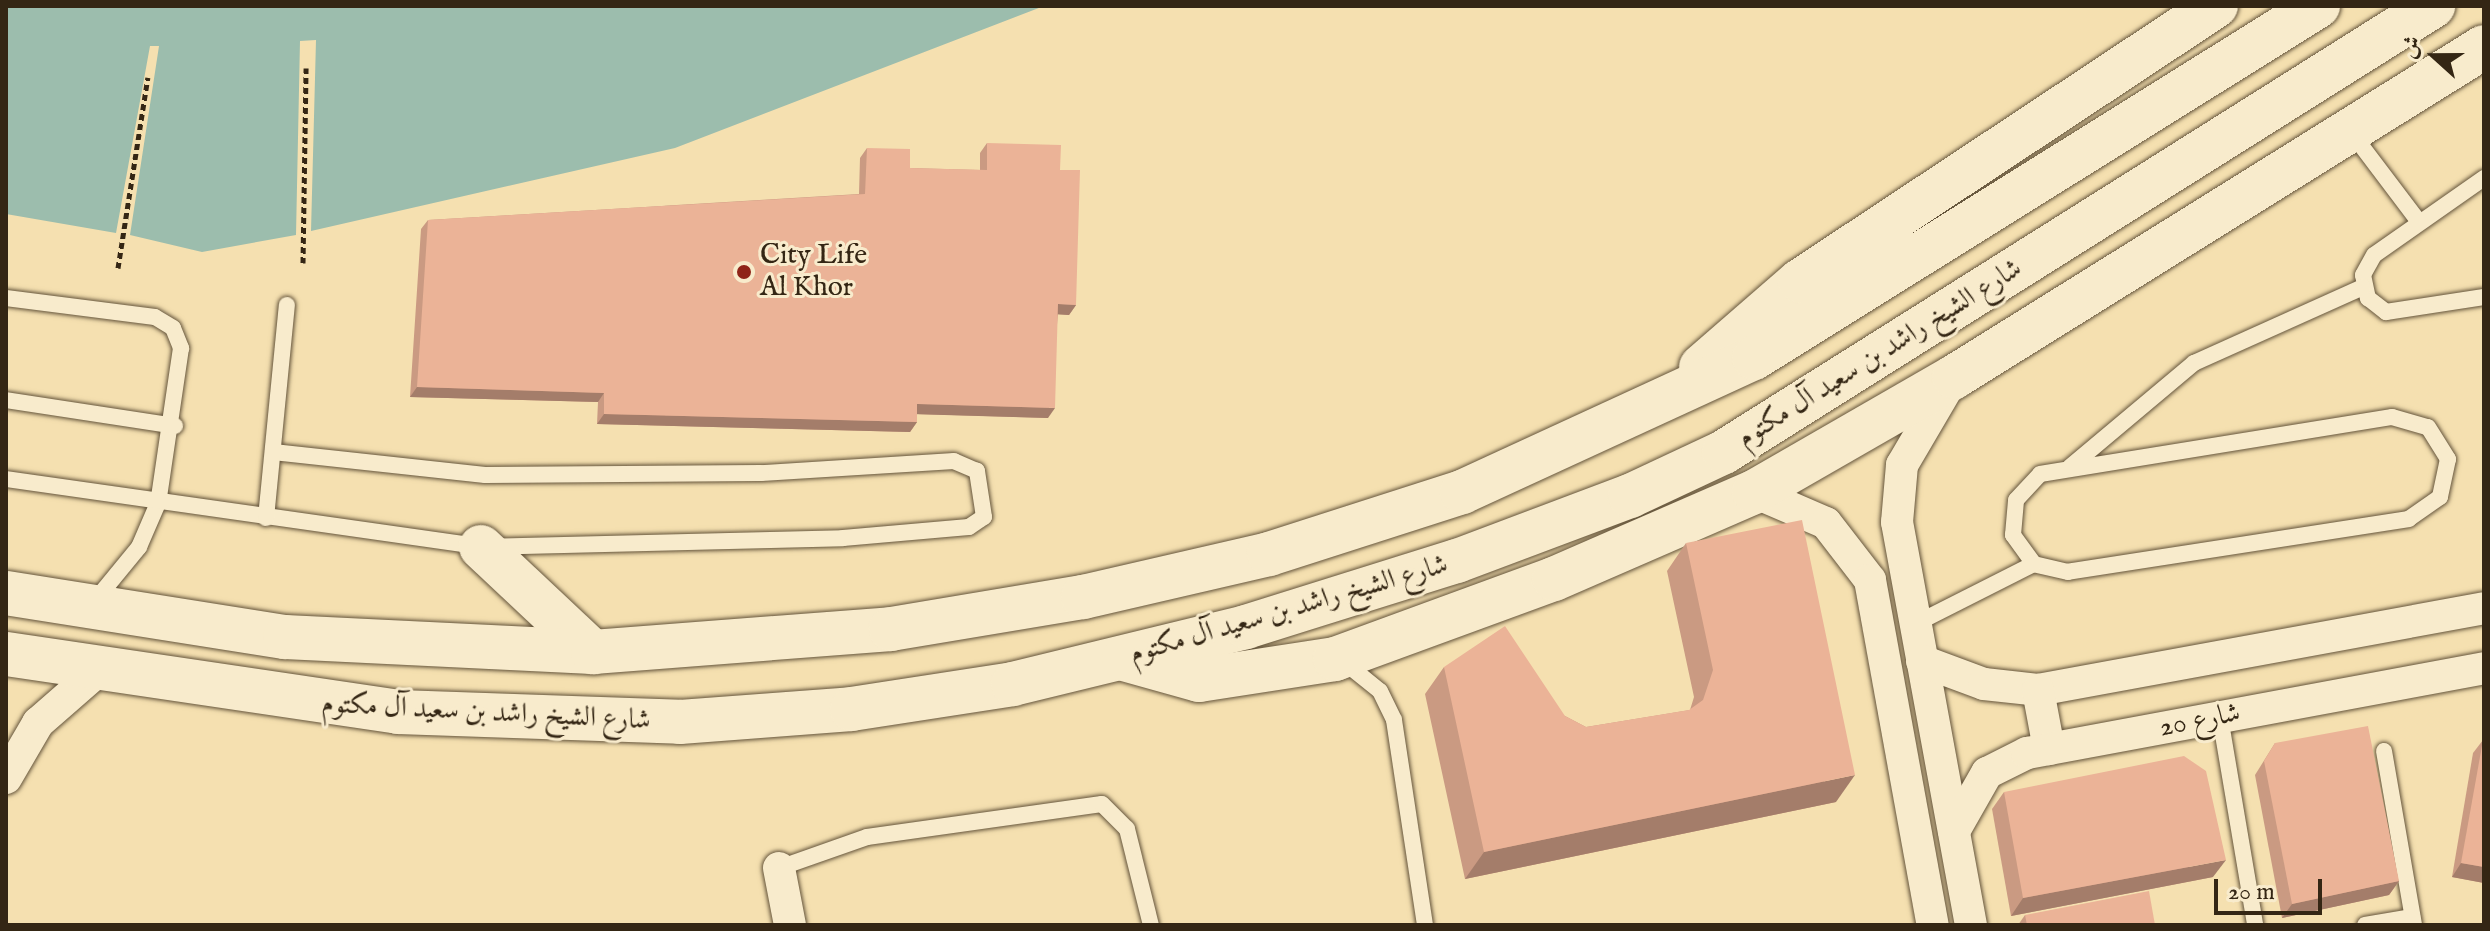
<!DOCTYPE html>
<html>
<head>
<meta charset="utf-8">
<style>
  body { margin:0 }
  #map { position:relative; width:2490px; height:931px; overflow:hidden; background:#f5e0b0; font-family:"IM FELL English",Amiri,serif }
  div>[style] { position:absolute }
  .water>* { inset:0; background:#9cbdad }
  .path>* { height:5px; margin-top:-2.5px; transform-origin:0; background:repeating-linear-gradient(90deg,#342614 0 6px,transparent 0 10px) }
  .roads { filter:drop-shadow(0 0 2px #64543b) drop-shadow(0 0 2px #64543b) }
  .service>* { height:16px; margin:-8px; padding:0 8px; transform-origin:8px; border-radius:8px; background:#f8ebcc }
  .minor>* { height:32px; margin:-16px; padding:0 16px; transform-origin:16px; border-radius:16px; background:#f8ebcc }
  .secondary>* { height:44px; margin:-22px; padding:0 22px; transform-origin:22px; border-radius:22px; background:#f8ebcc }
  .wall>* { inset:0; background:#ca9a82 }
  .shaded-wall>* { inset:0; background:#a47d6a }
  .building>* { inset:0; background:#ebb397 }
  .dots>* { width:22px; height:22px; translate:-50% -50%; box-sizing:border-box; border:4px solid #f8ebcc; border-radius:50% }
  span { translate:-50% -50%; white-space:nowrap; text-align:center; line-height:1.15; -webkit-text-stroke:6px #f8ebcc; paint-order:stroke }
  .poi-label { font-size:28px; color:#342614 }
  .left { translate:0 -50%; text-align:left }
  .street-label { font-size:28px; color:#342614 }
  .frame { position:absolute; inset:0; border:8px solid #342614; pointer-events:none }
  .north { position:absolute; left:2394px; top:16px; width:80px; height:80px; -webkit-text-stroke:6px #f8ebcc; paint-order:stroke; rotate:291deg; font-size:22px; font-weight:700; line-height:32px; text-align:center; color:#342614 }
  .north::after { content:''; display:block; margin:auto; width:28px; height:36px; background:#342614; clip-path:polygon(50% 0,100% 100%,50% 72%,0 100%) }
  .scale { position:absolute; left:2214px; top:879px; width:108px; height:36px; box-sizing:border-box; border:4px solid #342614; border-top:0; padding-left:10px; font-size:24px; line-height:28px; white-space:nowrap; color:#342614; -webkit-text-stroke:6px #f8ebcc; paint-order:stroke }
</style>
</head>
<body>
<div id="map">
  <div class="water">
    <div style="clip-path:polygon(6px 6px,1044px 6px,675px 148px,311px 231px,316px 40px,300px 41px,296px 235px,202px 252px,130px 235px,159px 46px,150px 46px,116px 233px,6px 214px)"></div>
  </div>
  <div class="path">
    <div style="left:303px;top:263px;width:195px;rotate:-89.1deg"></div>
    <div style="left:118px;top:268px;width:193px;rotate:-81.1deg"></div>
  </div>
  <div class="roads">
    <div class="service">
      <div style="left:2351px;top:132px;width:113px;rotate:52.9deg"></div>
      <div style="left:2484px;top:178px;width:134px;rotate:145deg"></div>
      <div style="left:2374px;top:255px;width:23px;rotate:119deg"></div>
      <div style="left:2363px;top:275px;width:24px;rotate:78deg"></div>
      <div style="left:2368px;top:298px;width:23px;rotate:38deg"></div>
      <div style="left:2386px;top:312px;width:99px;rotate:-8.7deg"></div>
      <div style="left:6px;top:298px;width:150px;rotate:7.3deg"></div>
      <div style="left:155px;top:317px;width:21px;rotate:31deg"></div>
      <div style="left:173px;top:328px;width:22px;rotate:68deg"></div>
      <div style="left:181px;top:348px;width:157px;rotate:98.4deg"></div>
      <div style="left:158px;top:503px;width:48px;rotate:113.4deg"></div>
      <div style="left:139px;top:547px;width:72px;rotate:129.4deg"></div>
      <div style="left:6px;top:400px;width:171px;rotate:8.7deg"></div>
      <div style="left:2392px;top:417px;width:37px;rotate:16deg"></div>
      <div style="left:2428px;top:427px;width:38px;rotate:58deg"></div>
      <div style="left:2448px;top:459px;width:39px;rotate:102deg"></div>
      <div style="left:2440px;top:497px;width:38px;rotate:145deg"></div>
      <div style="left:2409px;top:519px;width:345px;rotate:171.2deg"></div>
      <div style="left:2068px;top:572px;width:35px;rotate:-167deg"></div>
      <div style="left:2034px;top:564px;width:36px;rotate:-126deg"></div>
      <div style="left:2013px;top:535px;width:35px;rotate:-85deg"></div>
      <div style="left:2016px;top:500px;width:35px;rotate:-47deg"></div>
      <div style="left:2040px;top:474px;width:357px;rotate:-9.2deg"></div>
      <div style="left:2070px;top:467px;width:162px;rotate:-40deg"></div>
      <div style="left:2194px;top:363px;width:185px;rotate:-24.2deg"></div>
      <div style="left:6px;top:479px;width:480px;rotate:8.1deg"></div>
      <div style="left:481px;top:547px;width:362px;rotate:-1.4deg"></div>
      <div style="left:843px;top:538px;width:126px;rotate:-5deg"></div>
      <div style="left:969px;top:527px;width:18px;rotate:-34deg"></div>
      <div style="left:984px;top:517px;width:47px;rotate:-98.7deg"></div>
      <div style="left:977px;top:471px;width:25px;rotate:-157deg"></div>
      <div style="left:954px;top:461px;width:193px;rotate:176.4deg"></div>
      <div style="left:761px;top:473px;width:276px;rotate:179.6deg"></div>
      <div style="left:485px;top:475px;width:213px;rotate:-173.8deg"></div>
      <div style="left:266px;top:518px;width:214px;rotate:-84.4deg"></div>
      <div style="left:1915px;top:624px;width:133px;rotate:-26.8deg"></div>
      <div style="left:1344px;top:662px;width:46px;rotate:38.9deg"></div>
      <div style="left:1380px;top:691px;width:32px;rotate:64deg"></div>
      <div style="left:1394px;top:720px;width:207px;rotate:81.4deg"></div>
      <div style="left:2220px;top:717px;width:211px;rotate:80.4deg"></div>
      <div style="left:2384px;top:751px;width:177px;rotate:80.2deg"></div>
      <div style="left:779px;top:868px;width:93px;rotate:-19.4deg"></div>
      <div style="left:867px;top:837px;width:237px;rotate:-8deg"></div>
      <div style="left:1102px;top:804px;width:35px;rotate:45deg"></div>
      <div style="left:1127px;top:829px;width:99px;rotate:76deg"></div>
      <div style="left:2365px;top:925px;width:48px;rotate:-9.7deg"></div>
    </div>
    <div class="minor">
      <div style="left:1949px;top:385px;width:93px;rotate:120.4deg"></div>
      <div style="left:1902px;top:465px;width:57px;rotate:95deg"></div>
      <div style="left:1897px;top:522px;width:410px;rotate:79.6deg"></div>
      <div style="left:1754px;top:492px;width:78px;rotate:23.3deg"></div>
      <div style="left:1826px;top:523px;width:72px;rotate:52.3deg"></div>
      <div style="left:1870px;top:580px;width:351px;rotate:79.7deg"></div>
      <div style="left:1922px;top:661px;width:66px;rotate:20.4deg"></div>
      <div style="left:1984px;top:684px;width:54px;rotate:6.3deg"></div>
      <div style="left:2038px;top:690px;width:453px;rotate:-10.4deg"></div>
      <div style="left:2038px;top:690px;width:60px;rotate:79.4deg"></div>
      <div style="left:6px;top:778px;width:64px;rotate:-59.8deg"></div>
      <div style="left:38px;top:723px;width:84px;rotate:-41.1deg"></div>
      <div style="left:1954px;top:831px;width:67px;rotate:-60.4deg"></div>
      <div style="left:1987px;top:773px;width:45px;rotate:-26.6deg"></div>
      <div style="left:2027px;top:753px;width:465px;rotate:-10.5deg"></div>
      <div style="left:779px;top:868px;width:58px;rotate:79.1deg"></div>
    </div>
    <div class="secondary">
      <div style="left:1701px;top:367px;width:131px;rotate:-41deg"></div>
      <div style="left:1800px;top:281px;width:499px;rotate:-33.5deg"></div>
      <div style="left:481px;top:547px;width:154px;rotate:43.2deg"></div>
      <div style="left:6px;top:593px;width:282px;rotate:9deg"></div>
      <div style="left:285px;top:637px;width:308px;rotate:2.8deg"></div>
      <div style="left:593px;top:652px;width:299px;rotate:-4.4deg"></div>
      <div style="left:891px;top:629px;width:195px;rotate:-9.5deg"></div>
      <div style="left:1083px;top:597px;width:191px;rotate:-13deg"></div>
      <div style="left:1269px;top:554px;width:203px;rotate:-17.8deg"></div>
      <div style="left:1462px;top:492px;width:321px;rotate:-24.7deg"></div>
      <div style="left:1754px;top:358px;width:665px;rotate:-31.97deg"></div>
      <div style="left:6px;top:654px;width:396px;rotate:8.4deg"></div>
      <div style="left:398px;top:712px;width:282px;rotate:2deg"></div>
      <div style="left:680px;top:722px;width:172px;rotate:-4.3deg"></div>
      <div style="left:852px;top:709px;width:163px;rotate:-8.8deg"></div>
      <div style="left:1013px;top:684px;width:240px;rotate:-13.7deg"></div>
      <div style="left:1246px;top:627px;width:221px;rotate:-17.4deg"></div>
      <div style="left:1457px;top:561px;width:185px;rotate:-20.6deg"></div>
      <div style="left:1630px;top:496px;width:104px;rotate:-25.1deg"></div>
      <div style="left:1724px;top:452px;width:838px;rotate:-32.17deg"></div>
      <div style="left:1124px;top:659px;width:78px;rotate:15.6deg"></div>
      <div style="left:1199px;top:680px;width:138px;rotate:-8.8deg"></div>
      <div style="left:1335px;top:659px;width:233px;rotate:-20.1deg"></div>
      <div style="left:1554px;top:579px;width:218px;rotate:-23.5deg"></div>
      <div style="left:1754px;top:492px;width:231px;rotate:-29.9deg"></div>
      <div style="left:1954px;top:377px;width:624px;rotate:-31.91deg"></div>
    </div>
  </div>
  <div class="wall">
    <div style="clip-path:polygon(987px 143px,1060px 170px,1076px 305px,1069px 315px,1058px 314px,1048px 418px,917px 414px,917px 422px,910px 432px,597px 424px,598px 402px,410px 397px,421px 229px,428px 220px,859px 194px,860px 158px,867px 148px,910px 168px,980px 170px,980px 153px)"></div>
    <div style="clip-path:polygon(1686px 543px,1836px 802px,1465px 879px,1425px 694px,1444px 667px,1565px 716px,1586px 727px,1690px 710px,1694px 697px,1667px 571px)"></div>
    <div style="clip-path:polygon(2483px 740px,2484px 740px,2484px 883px,2452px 877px,2473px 753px)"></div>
    <div style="clip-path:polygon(2275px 743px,2399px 881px,2389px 895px,2282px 918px,2255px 775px)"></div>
    <div style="clip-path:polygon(2004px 792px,2213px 877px,2011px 916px,1992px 809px)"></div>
    <div style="clip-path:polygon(2025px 915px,2155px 925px,2018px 925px)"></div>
  </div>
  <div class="shaded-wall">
    <div style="clip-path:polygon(1058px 304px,1076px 305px,1069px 315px,1051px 314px)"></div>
    <div style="clip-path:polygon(417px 387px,604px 393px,598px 402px,410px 397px)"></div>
    <div style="clip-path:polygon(917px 404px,1055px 408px,1048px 418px,911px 414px)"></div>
    <div style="clip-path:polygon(604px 414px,917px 422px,910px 432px,597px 424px)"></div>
    <div style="clip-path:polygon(1855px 775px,1836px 802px,1465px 879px,1484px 852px)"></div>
    <div style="clip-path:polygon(2226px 860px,2213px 877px,2011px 916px,2023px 898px)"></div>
    <div style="clip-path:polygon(2461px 863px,2484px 867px,2484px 883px,2452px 877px)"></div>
    <div style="clip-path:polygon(2399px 881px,2389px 895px,2282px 918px,2292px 904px)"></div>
  </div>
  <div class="building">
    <div style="clip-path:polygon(987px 143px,1061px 145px,1060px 170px,1080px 170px,1076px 305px,1058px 304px,1055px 408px,917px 404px,917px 422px,604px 414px,604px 393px,417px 387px,428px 220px,865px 194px,867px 148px,910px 149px,910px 168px,987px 170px)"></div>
    <div style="clip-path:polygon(1802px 520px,1855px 775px,1484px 852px,1444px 667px,1505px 626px,1565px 716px,1586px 727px,1689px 710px,1703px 700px,1713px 670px,1686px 543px)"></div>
    <div style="clip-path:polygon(2368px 726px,2399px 881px,2292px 904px,2264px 761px,2275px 743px)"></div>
    <div style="clip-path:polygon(2483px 740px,2484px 740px,2484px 867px,2461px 863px)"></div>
    <div style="clip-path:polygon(2184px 756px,2206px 771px,2226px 860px,2023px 898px,2004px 792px)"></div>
    <div style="clip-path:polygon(2149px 891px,2155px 925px,2027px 925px,2025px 915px)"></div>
  </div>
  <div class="dots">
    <div style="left:744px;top:272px;background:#8f2418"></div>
  </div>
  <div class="poi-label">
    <span class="left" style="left:760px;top:272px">City Life<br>Al Khor</span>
  </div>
  <div class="street-label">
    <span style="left:1880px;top:354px;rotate:-32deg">شارع الشيخ راشد بن سعيد آل مكتوم</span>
    <span style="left:1289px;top:610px;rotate:-16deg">شارع الشيخ راشد بن سعيد آل مكتوم</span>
    <span style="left:486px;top:713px;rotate:3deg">شارع الشيخ راشد بن سعيد آل مكتوم</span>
    <span style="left:2200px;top:721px;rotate:-11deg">شارع 20</span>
  </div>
  <div class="frame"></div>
  <div class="north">ش</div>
  <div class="scale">20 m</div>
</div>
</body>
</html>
